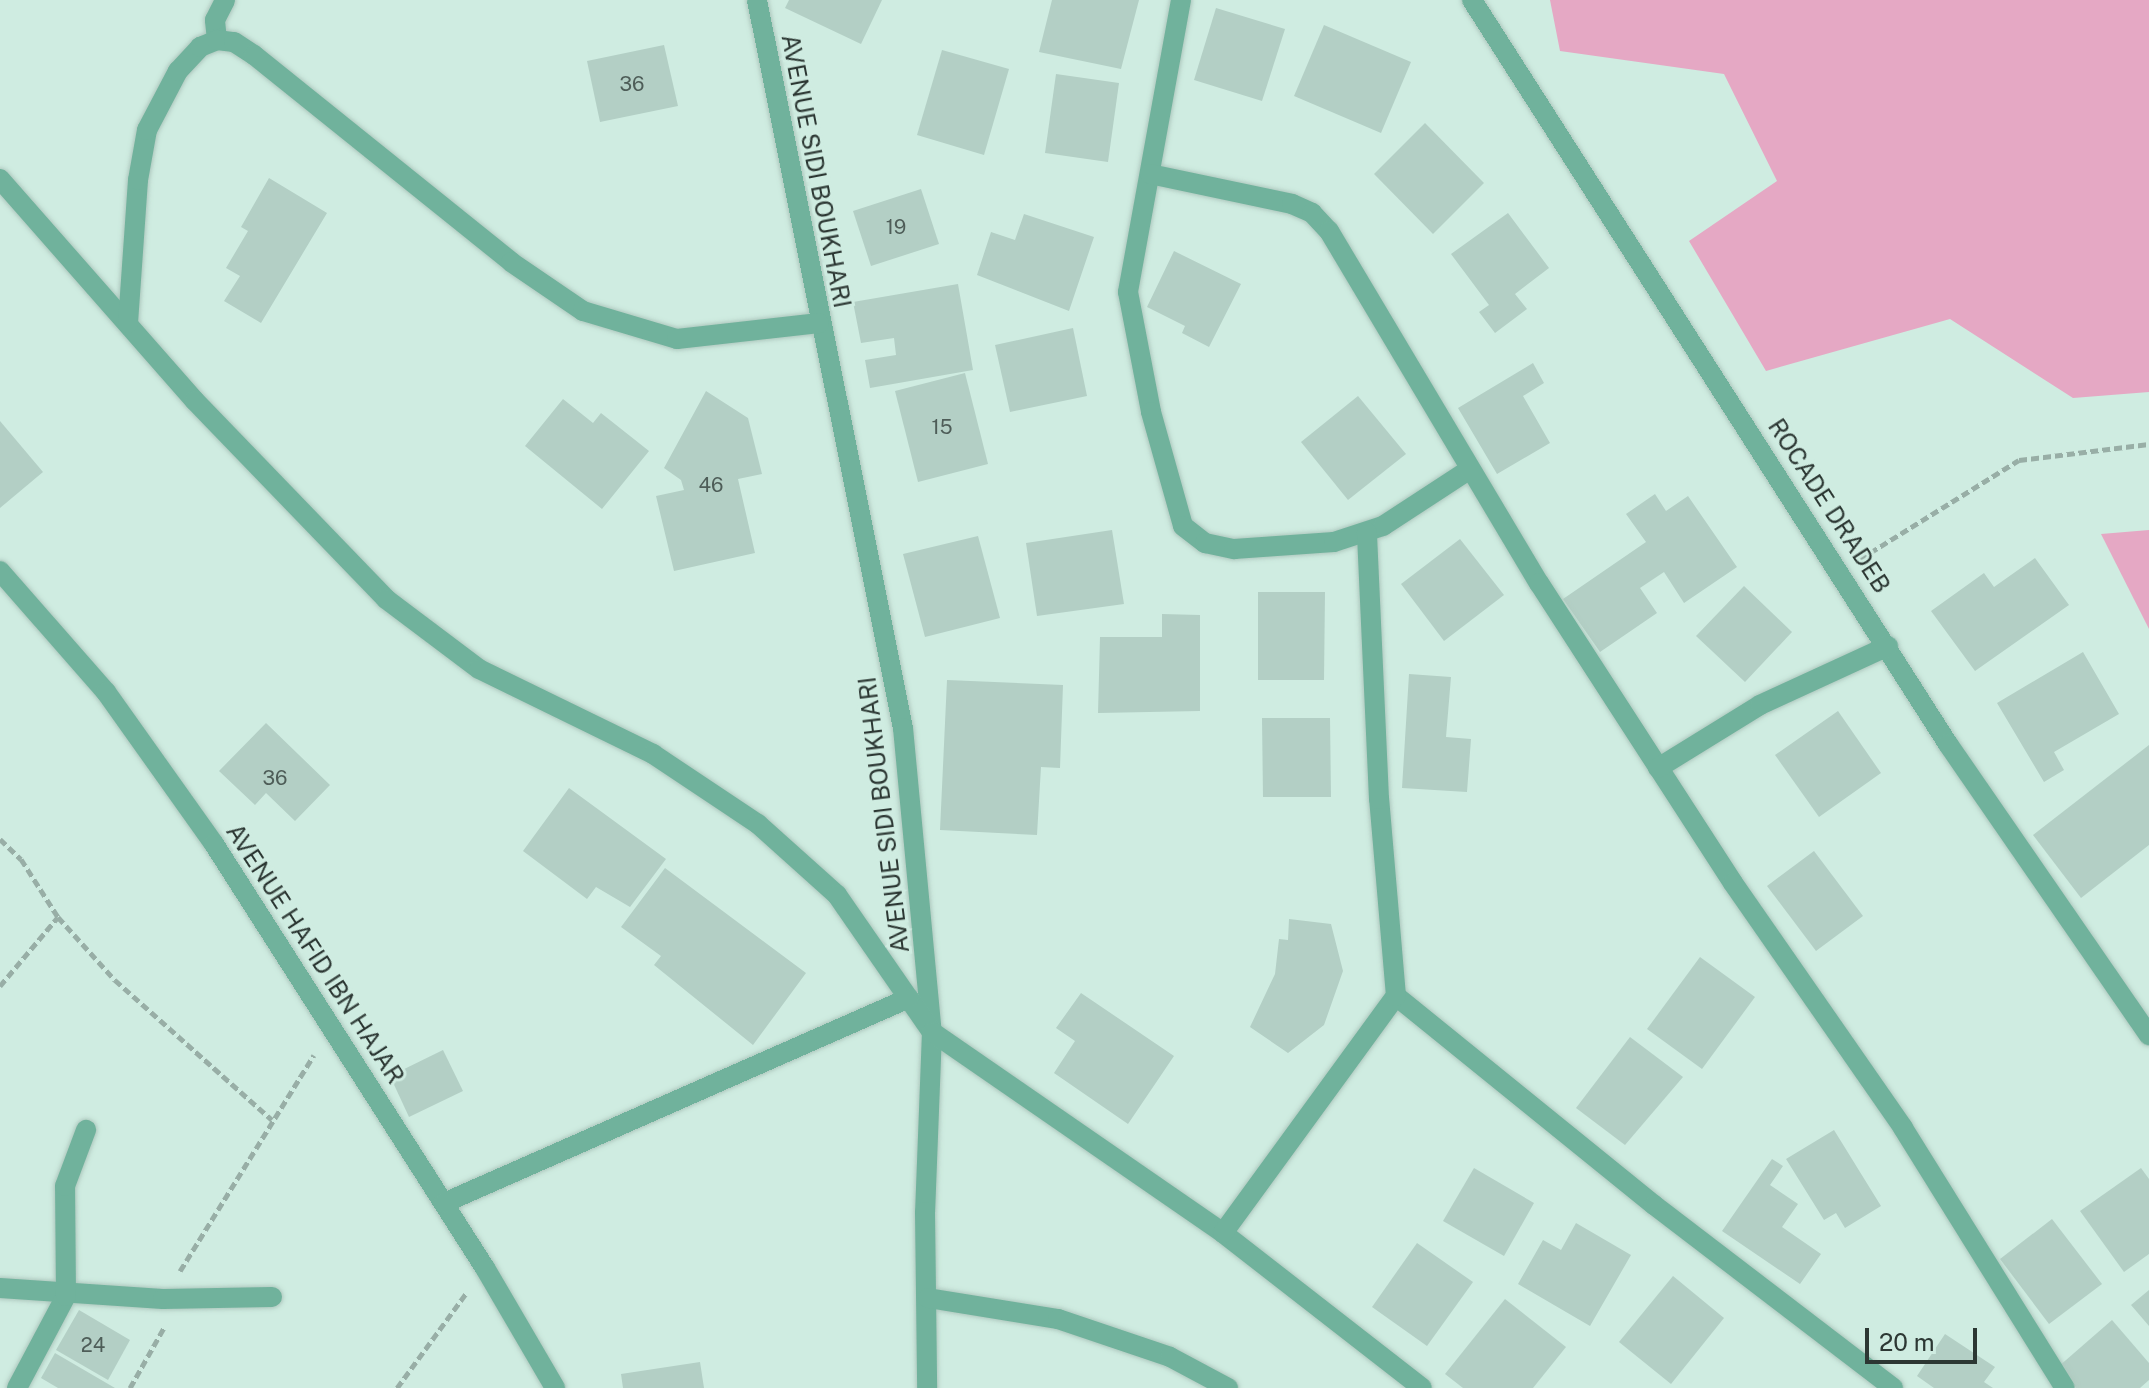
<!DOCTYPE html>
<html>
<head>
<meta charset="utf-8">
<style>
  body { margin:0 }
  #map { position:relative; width:2149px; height:1388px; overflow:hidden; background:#cfece1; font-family:"Public Sans",sans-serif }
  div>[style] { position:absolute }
  .green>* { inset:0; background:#e5a8c4 }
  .building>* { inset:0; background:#b3cfc5 }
  .path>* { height:5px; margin-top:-2.5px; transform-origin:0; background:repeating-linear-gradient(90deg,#98aea6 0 8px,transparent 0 12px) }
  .roads { filter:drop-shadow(0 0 2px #aec8be) drop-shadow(0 0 2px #aec8be) }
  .minor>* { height:20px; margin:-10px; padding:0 10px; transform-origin:10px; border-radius:10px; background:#70b29c }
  span { translate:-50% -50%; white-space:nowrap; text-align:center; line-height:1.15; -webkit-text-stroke:6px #cfece1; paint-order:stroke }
  .number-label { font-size:20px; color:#4e5d58 }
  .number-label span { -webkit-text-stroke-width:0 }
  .street-label { font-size:24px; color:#2c3733 }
  .scale { position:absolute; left:1865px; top:1328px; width:112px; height:36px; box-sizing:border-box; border:4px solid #2c3733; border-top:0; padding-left:10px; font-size:24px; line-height:28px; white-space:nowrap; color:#2c3733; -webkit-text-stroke:6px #cfece1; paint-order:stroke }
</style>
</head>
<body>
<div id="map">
  <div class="green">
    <div style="clip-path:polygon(1550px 0,2149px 0,2149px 392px,2073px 398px,1950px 319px,1766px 371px,1689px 241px,1777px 181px,1724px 74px,1560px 51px)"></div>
    <div style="clip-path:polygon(2149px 530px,2149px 629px,2101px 534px)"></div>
  </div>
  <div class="building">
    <div style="clip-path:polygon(789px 0,882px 0,861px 44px,785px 8px)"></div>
    <div style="clip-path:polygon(1052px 0,1139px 0,1121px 69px,1039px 52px)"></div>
    <div style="clip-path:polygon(1216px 8px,1285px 29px,1262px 101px,1194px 80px)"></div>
    <div style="clip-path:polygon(1324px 25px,1411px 62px,1381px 133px,1294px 96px)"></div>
    <div style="clip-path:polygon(664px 45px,678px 106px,600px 122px,587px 61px)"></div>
    <div style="clip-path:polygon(942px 50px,1009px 69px,984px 155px,917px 135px)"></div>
    <div style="clip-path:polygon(1056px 74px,1119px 83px,1108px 162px,1045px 153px)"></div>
    <div style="clip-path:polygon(1425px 123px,1484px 183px,1433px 234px,1374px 174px)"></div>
    <div style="clip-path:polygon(269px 178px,327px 213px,261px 323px,224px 301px,240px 276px,226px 268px,248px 231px,241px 227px)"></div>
    <div style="clip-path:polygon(921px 189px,939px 244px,871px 266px,853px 211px)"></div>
    <div style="clip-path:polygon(1508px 213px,1549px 268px,1515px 294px,1527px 309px,1495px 333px,1479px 312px,1489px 305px,1451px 254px)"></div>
    <div style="clip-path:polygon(1024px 214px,1094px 237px,1069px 311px,977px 275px,991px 232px,1015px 240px)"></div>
    <div style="clip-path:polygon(1174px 251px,1241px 284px,1209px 347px,1182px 333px,1185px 326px,1147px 307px)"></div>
    <div style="clip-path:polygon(958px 284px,973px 370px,870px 388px,865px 360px,896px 355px,894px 338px,861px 343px,853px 302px)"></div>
    <div style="clip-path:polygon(1073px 328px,1087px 396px,1010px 412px,995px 345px)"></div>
    <div style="clip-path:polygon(1533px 363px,1544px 383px,1523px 396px,1550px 443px,1497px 474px,1458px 408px)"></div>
    <div style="clip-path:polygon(965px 373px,988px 464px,918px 482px,895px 391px)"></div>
    <div style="clip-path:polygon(706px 391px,748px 418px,762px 474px,738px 479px,755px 553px,674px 571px,656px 496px,684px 490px,681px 480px,664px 468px)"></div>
    <div style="clip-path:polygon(1358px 396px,1406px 454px,1348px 500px,1301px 442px)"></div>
    <div style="clip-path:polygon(563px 399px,593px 423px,601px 413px,649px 451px,602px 509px,525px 446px)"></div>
    <div style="clip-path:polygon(0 421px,43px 472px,0 508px)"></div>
    <div style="clip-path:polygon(1655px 494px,1666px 511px,1688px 496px,1737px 567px,1684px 603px,1664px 572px,1640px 588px,1657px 613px,1600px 652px,1563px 599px,1646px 542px,1626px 514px)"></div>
    <div style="clip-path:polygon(1112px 530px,1124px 604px,1037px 616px,1026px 543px)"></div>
    <div style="clip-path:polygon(978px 536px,1000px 618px,925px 637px,903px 554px)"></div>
    <div style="clip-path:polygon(1460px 539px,1504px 595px,1444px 641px,1401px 584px)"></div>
    <div style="clip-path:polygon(2035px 558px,2069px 605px,1975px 671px,1931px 611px,1984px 573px,1994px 587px)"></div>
    <div style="clip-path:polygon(1744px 586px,1792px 632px,1745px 682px,1696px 636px)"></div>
    <div style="clip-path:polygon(1258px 592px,1325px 592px,1324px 680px,1258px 680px)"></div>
    <div style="clip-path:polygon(1162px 614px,1200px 615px,1200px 711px,1098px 713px,1100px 637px,1162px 637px)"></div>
    <div style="clip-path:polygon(2083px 652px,2119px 714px,2054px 752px,2064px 770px,2044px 782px,1997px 703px)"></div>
    <div style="clip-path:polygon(1409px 674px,1451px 677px,1446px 737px,1471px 739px,1467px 792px,1402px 788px)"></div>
    <div style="clip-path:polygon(947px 680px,1063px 685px,1060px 768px,1041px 767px,1037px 835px,940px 830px)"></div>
    <div style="clip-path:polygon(1838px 711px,1881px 773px,1819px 817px,1775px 755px)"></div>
    <div style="clip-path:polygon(1262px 718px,1330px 718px,1331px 797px,1263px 797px)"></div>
    <div style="clip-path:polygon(266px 723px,330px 785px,295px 821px,266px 793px,255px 805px,219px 771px)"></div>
    <div style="clip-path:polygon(2149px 745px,2149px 845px,2081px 898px,2033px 835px)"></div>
    <div style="clip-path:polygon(569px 788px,666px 859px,630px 907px,596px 887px,587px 899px,523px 851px)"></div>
    <div style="clip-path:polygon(1814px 851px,1863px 916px,1816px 951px,1767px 886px)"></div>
    <div style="clip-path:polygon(665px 868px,806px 973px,753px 1045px,654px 965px,661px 956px,621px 927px)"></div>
    <div style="clip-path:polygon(1289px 919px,1331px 924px,1343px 971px,1324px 1025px,1288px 1053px,1250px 1027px,1275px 974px,1279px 939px,1288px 940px)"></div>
    <div style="clip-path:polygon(1700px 957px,1755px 997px,1702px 1069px,1647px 1029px)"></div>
    <div style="clip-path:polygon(1081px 993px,1174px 1056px,1128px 1124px,1054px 1073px,1075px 1041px,1056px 1028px)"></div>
    <div style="clip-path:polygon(1630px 1037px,1683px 1077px,1625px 1145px,1576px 1108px)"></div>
    <div style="clip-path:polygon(443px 1050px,463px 1091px,409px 1117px,390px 1076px)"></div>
    <div style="clip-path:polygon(1834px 1130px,1881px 1206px,1845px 1228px,1836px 1213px,1824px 1220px,1786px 1159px)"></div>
    <div style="clip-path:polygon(1772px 1159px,1783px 1166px,1770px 1185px,1798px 1204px,1782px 1227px,1821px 1254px,1800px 1284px,1722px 1231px)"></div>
    <div style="clip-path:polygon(1474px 1168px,1534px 1203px,1504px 1256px,1443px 1221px)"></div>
    <div style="clip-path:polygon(2141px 1168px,2149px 1179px,2149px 1254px,2124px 1272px,2080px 1211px)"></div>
    <div style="clip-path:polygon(2052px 1219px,2102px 1284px,2049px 1324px,2000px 1259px)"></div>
    <div style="clip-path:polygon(1576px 1223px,1631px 1255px,1590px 1326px,1518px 1284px,1543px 1240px,1561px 1250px)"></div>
    <div style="clip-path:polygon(1417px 1243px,1473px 1282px,1427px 1346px,1372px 1307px)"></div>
    <div style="clip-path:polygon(1673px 1276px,1724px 1318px,1671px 1384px,1619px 1342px)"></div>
    <div style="clip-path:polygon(2149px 1290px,2149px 1326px,2131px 1305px)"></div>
    <div style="clip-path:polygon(1505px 1299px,1566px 1347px,1533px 1388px,1463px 1388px,1445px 1374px)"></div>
    <div style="clip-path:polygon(79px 1310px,130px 1340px,108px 1380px,56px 1350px)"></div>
    <div style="clip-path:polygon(2112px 1320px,2149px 1363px,2149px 1380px,2140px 1388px,2076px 1388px,2058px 1367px)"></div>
    <div style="clip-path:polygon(1945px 1334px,1995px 1367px,1984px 1382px,1993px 1388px,1934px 1388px,1917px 1376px)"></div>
    <div style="clip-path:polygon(55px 1353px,115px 1388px,58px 1388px,41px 1378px)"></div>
    <div style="clip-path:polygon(700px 1362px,704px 1388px,623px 1388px,621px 1374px)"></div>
  </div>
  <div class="path">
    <div style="left:1860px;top:559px;width:187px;rotate:-31.9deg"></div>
    <div style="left:2019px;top:460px;width:131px;rotate:-7deg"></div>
    <div style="left:0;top:839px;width:29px;rotate:44deg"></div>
    <div style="left:21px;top:859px;width:69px;rotate:57.5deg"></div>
    <div style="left:58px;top:917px;width:85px;rotate:47.9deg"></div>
    <div style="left:115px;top:980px;width:210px;rotate:41.7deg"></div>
    <div style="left:0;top:986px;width:90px;rotate:-50deg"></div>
    <div style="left:180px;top:1271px;width:254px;rotate:-58.2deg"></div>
    <div style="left:130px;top:1388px;width:71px;rotate:-60.6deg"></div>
    <div style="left:397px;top:1388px;width:119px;rotate:-53.9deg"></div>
  </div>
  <div class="roads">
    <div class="minor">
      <div style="left:757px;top:0;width:742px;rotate:78.66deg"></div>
      <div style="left:903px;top:728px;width:305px;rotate:84.6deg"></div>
      <div style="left:932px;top:1032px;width:180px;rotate:92.2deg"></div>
      <div style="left:925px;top:1212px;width:176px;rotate:89.3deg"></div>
      <div style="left:1181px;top:0;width:297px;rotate:100.3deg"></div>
      <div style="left:1128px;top:292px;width:122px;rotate:79.1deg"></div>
      <div style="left:1151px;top:412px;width:118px;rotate:74.3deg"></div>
      <div style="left:1183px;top:526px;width:28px;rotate:38deg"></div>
      <div style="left:1205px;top:543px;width:30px;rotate:12deg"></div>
      <div style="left:1234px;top:549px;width:100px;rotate:-4deg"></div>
      <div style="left:1334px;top:542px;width:52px;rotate:-18.1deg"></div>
      <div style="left:1383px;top:526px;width:104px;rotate:-33.2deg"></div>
      <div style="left:1472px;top:0;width:883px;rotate:57.39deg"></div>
      <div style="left:1948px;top:744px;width:354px;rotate:55.4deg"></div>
      <div style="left:217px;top:40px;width:20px;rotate:-96deg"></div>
      <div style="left:215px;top:20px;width:22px;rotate:-63deg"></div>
      <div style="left:1150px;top:174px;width:145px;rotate:11.9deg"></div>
      <div style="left:1292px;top:204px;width:22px;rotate:24deg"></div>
      <div style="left:1312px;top:213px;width:25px;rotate:47deg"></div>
      <div style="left:1329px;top:231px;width:410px;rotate:59.2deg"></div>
      <div style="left:1539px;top:583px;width:357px;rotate:57.1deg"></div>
      <div style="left:1733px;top:883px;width:298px;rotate:55.2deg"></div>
      <div style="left:1903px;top:1128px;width:306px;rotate:58.1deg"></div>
      <div style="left:0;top:179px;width:295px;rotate:48.7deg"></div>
      <div style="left:195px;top:401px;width:275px;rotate:46deg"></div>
      <div style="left:386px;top:599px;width:116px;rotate:37deg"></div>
      <div style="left:479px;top:669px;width:194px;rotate:26deg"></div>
      <div style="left:653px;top:754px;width:126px;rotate:33.7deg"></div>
      <div style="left:758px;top:824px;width:106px;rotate:41.9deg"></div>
      <div style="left:837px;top:895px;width:167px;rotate:55.3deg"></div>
      <div style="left:932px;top:1032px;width:354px;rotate:34.6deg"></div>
      <div style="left:1223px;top:1233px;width:252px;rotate:37.9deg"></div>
      <div style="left:128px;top:323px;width:143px;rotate:-86deg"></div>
      <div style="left:138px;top:180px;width:51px;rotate:-79.8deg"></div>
      <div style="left:147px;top:130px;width:67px;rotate:-62.3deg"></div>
      <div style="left:178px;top:71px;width:33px;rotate:-47deg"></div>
      <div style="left:200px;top:47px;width:18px;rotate:-22deg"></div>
      <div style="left:217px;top:40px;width:17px;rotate:7deg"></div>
      <div style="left:234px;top:42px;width:24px;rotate:33deg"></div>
      <div style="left:254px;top:55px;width:330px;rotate:38.8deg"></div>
      <div style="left:511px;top:262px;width:87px;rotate:34.2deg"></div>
      <div style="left:583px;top:311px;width:98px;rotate:16.6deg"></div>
      <div style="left:677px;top:339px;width:143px;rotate:-6.4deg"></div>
      <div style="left:0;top:571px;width:161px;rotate:48.8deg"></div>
      <div style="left:106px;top:692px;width:186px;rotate:54.6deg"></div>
      <div style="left:214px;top:844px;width:503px;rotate:57.42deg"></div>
      <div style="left:485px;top:1268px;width:139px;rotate:59.7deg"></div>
      <div style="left:1658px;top:768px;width:120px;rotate:-31.7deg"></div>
      <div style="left:1760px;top:705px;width:141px;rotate:-24.7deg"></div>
      <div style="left:1396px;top:996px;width:332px;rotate:39deg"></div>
      <div style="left:1654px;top:1205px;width:301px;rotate:37.4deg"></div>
      <div style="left:444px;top:1203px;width:508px;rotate:-23.79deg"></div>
      <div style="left:1223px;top:1233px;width:293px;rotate:-53.9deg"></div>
      <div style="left:1396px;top:996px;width:198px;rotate:-94.9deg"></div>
      <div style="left:1379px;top:799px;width:267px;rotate:-92.6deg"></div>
      <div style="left:0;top:1288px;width:163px;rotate:3.9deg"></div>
      <div style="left:163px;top:1299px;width:109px;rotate:-1.1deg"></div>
      <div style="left:928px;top:1298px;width:132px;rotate:9.2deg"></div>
      <div style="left:1058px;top:1319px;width:118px;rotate:18.7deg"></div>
      <div style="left:1170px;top:1357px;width:66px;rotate:28.1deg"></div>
      <div style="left:17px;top:1388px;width:104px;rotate:-62deg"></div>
      <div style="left:66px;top:1296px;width:110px;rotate:-90.5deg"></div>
      <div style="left:65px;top:1186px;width:60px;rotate:-69.4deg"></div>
    </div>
  </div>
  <div class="number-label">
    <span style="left:632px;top:84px">36</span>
    <span style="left:896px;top:227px">19</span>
    <span style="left:942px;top:427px">15</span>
    <span style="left:711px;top:485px">46</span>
    <span style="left:275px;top:778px">36</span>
    <span style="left:93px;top:1345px">24</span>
  </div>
  <div class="street-label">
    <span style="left:816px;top:171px;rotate:79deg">AVENUE SIDI BOUKHARI</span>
    <span style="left:1829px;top:506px;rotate:57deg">ROCADE DRADEB</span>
    <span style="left:884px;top:815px;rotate:-97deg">AVENUE SIDI BOUKHARI</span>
    <span style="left:315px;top:954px;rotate:57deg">AVENUE HAFID IBN HAJAR</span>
  </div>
  <div class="scale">20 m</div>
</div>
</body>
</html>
